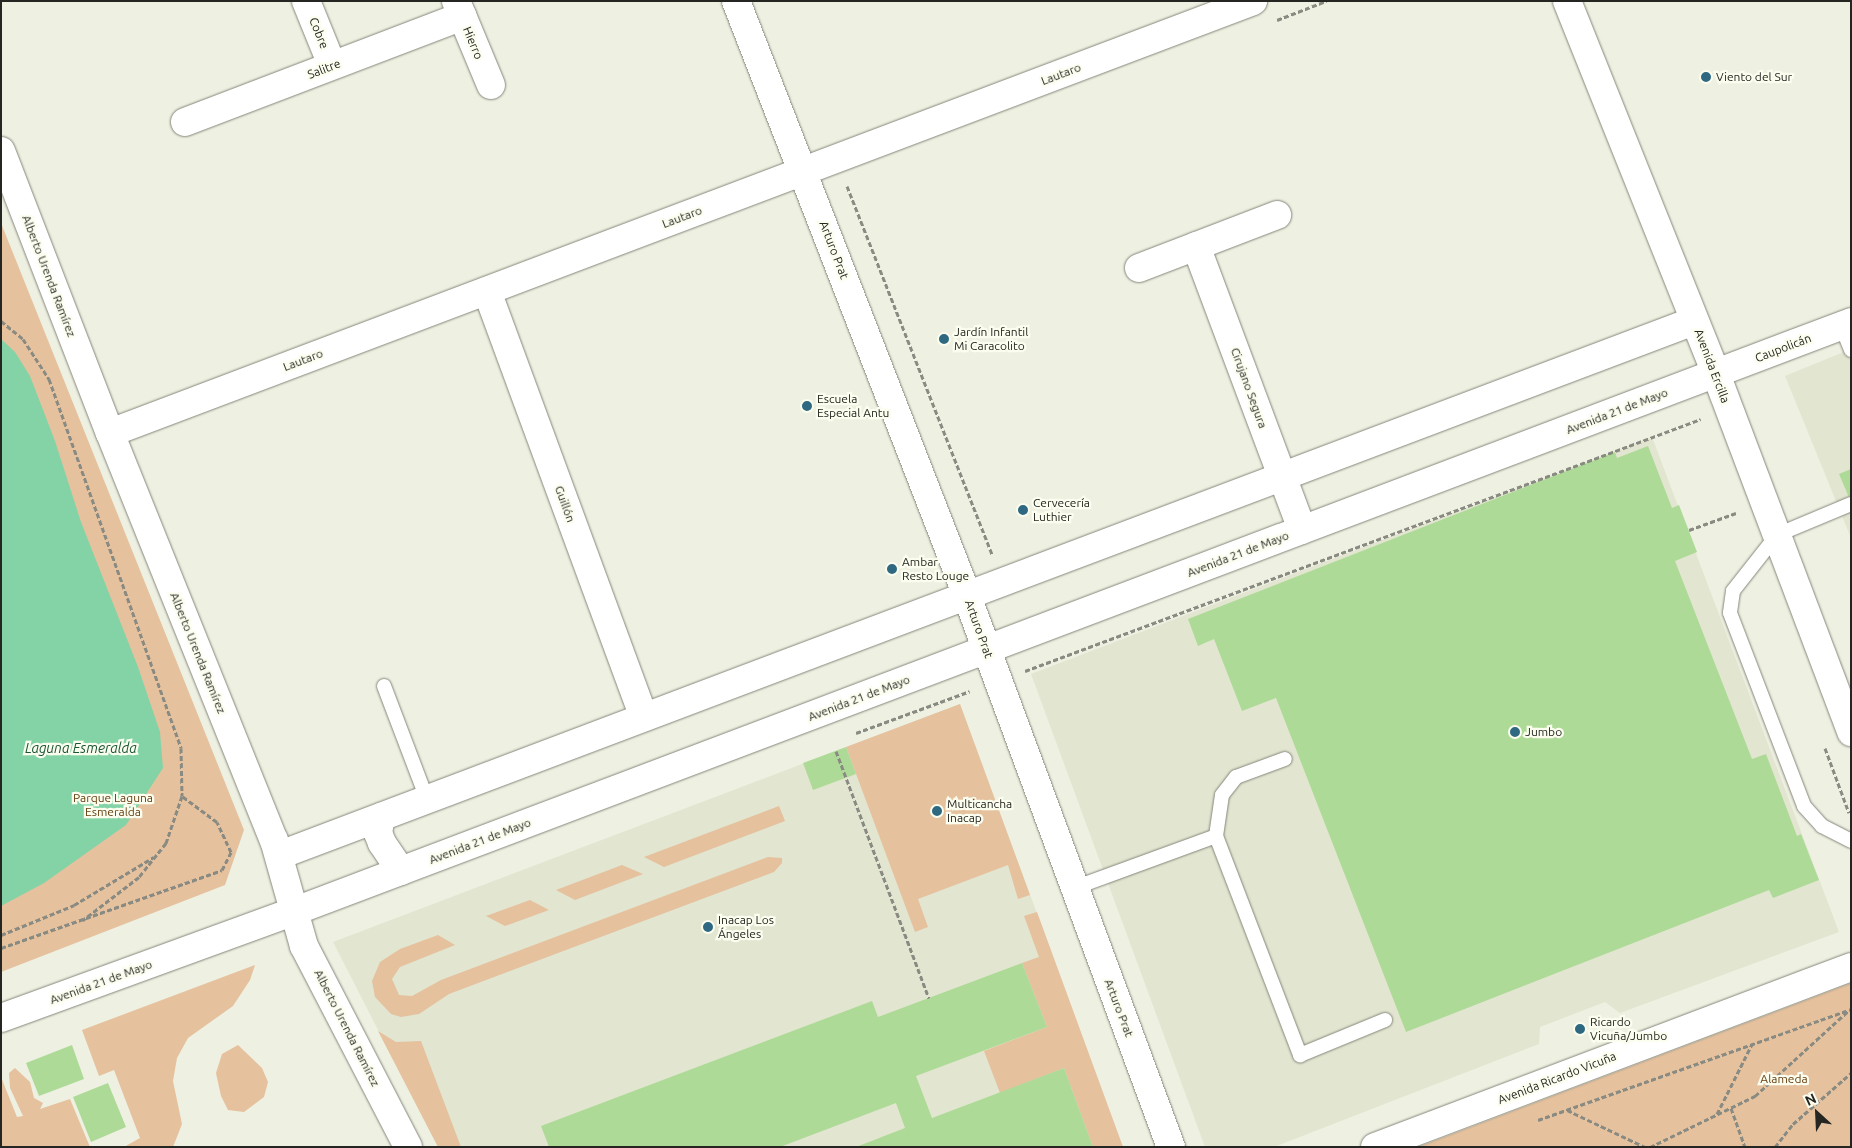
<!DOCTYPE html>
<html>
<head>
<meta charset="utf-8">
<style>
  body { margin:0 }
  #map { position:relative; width:1852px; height:1148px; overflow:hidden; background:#eef0e2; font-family:Ubuntu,sans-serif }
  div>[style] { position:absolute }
  .built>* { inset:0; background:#e2e5d0 }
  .green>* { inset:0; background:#e5c19e }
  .water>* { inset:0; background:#84d3a7 }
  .building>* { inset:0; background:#aeda97 }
  .path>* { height:3px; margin-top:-1.5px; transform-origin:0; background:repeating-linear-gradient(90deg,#898a81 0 5px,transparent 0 7.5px) }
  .roads { filter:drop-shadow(0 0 1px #85867a) drop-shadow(0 0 1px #85867a) }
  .lane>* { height:14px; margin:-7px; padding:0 7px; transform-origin:7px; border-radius:7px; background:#fff }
  .street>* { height:28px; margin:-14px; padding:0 14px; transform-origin:14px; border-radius:14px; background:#fff }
  .secondary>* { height:28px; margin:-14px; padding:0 14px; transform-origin:14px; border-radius:14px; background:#fff }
  .primary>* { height:28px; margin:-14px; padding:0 14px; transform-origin:14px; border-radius:14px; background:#fff }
  .dots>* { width:14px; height:14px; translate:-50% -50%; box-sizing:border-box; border:2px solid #fbfdef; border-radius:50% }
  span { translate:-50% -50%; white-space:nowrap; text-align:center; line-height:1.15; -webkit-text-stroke:4.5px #fbfdef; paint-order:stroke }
  .street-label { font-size:12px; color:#252621 }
  .poi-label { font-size:12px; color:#252621 }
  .left { translate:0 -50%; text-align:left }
  .park-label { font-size:12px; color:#653e12 }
  .water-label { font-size:14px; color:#1a5538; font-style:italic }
  .frame { position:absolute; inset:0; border:2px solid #252621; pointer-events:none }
  .north { position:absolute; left:1792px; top:1088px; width:50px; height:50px; -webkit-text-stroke:4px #fbfdef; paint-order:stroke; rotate:335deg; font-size:14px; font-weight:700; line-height:20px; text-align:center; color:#252621 }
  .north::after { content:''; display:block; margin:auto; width:18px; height:22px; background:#252621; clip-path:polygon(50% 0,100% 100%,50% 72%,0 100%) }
</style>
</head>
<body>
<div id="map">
  <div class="built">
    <div style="clip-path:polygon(1851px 349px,1851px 538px,1785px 376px)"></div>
    <div style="clip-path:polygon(1652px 437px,1839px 932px,1620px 1013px,1605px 1002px,1540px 1027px,1539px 1044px,1274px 1147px,1205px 1147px,1031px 674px)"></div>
    <div style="clip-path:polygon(960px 704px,1123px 1147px,438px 1147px,333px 942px)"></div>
  </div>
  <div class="green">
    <div style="clip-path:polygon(1px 223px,244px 830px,225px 885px,1px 972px)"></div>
    <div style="clip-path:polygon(960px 704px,1030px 895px,1018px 899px,1008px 865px,918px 899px,928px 927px,915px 932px,846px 747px)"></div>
    <div style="clip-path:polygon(779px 806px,785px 821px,664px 867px,644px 857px)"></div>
    <div style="clip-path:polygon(768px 857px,782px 858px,782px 863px,774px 872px,449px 994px,419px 1014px,401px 1017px,391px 1014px,375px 997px,372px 981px,380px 962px,400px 949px,438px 935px,455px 945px,400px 967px,392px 979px,399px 995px,412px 996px,441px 980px)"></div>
    <div style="clip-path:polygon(622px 865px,643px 874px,575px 900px,556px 890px)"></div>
    <div style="clip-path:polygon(530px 900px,549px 910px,505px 926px,486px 916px)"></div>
    <div style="clip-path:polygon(1037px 912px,1123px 1147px,1093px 1147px,1064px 1068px,1000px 1093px,984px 1051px,1047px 1027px,1022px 963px,1039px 957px,1024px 916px)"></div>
    <div style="clip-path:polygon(255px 965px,250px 980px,233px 1006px,188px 1038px,177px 1058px,173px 1081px,182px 1124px,173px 1147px,124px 1147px,140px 1138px,114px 1070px,99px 1076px,82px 1030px)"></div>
    <div style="clip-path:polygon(1851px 983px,1851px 1147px,1418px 1147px)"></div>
    <div style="clip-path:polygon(378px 1031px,396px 1042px,421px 1041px,461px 1147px,438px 1147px)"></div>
    <div style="clip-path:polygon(238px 1045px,262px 1068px,268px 1082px,264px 1097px,244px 1112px,228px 1110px,221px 1096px,216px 1073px,222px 1054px)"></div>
    <div style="clip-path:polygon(15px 1068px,30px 1082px,34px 1098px,43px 1103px,40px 1109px,70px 1099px,90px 1147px,1px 1147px,1px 1077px,17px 1117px,23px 1116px,10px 1088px,9px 1073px)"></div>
  </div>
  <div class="water">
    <div style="clip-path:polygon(1px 339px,15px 352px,30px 376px,55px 441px,81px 522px,138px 667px,160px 732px,163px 768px,126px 825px,44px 883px,1px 906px)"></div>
  </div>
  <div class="building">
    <div style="clip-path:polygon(1648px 446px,1672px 508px,1679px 505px,1697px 552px,1675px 561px,1752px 759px,1766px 754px,1797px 836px,1801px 834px,1819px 880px,1773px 898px,1769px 890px,1406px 1032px,1276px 698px,1242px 711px,1214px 639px,1198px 646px,1188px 619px,1615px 452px,1617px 458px)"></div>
    <div style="clip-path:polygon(1851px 469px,1851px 502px,1839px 474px)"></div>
    <div style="clip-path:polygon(846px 747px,856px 774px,813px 790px,803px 763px)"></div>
    <div style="clip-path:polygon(1022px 963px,1047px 1027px,916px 1076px,932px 1118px,1064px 1068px,1093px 1147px,856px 1147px,905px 1128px,896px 1103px,780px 1147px,549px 1147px,541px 1126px,872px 1001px,878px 1017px)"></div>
    <div style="clip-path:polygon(72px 1045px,84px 1079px,39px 1096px,26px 1063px)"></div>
    <div style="clip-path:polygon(108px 1083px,126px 1127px,91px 1142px,73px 1097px)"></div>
  </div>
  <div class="path">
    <div style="left:1277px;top:20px;width:53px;rotate:-21.2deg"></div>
    <div style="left:847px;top:186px;width:396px;rotate:68.5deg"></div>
    <div style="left:1px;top:321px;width:28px;rotate:39deg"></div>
    <div style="left:23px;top:339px;width:48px;rotate:57deg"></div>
    <div style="left:49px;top:379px;width:392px;rotate:70.3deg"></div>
    <div style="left:181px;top:748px;width:48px;rotate:88.8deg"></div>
    <div style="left:182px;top:796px;width:50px;rotate:108.8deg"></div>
    <div style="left:166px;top:843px;width:43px;rotate:128.5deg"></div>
    <div style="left:139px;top:877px;width:71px;rotate:142.5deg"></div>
    <div style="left:1689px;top:530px;width:50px;rotate:-19.9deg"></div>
    <div style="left:1025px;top:671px;width:721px;rotate:-20.44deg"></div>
    <div style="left:856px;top:733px;width:121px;rotate:-20.2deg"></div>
    <div style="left:1825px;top:748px;width:69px;rotate:69.7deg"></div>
    <div style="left:836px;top:751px;width:264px;rotate:69.4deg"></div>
    <div style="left:1px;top:935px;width:79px;rotate:-22.3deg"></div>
    <div style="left:74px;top:905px;width:93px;rotate:-31deg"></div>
    <div style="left:1px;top:948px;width:234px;rotate:-19.4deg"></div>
    <div style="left:222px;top:870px;width:20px;rotate:-63deg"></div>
    <div style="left:231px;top:852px;width:33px;rotate:-115deg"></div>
    <div style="left:217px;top:822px;width:44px;rotate:-143.4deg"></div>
    <div style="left:1731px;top:1108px;width:41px;rotate:70.3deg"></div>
    <div style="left:1567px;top:1110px;width:86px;rotate:25.4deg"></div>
    <div style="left:1717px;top:1114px;width:78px;rotate:-63.4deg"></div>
    <div style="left:1538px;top:1120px;width:332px;rotate:-19.5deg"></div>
    <div style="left:1650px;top:1147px;width:117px;rotate:-25.9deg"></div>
    <div style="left:1755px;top:1096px;width:126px;rotate:-42.4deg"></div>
    <div style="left:1775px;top:1147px;width:29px;rotate:-52deg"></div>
    <div style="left:1793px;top:1124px;width:77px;rotate:-41.3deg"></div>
  </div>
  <div class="roads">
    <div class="lane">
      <div style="left:1841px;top:325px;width:27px;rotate:68deg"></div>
      <div style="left:1851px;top:504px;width:80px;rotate:157.3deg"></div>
      <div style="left:1777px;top:535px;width:71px;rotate:128.2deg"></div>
      <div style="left:1733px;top:591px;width:22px;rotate:98deg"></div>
      <div style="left:1730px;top:613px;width:207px;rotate:69deg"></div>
      <div style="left:1804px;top:806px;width:27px;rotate:48deg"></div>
      <div style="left:1822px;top:826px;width:33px;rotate:27deg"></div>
      <div style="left:384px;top:686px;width:121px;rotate:69.2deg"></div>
      <div style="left:1216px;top:836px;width:41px;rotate:-81.7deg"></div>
      <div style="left:1222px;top:795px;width:23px;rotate:-52deg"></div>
      <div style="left:1236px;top:777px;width:52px;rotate:-20.2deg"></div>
      <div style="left:1074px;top:888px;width:151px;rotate:-20.1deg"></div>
      <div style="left:1216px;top:836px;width:235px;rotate:69deg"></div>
      <div style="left:1300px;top:1055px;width:92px;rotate:-22.4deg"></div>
    </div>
    <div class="street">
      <div style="left:306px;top:1px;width:69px;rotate:67.9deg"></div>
      <div style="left:456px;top:1px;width:91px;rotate:67.4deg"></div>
      <div style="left:736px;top:1px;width:621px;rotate:68.76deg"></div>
      <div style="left:961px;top:580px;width:605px;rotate:69.68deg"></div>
      <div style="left:185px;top:122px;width:297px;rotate:-20.9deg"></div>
      <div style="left:1196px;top:246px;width:303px;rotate:69.5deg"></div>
      <div style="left:1139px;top:268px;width:148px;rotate:-21deg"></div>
      <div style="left:487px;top:291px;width:454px;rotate:69.8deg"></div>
      <div style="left:110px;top:433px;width:1222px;rotate:-20.7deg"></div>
      <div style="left:1px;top:1018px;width:313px;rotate:-20deg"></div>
    </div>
    <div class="secondary">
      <div style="left:1px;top:151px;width:302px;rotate:68.9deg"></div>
      <div style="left:110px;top:433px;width:439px;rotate:68.1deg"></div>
      <div style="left:274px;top:840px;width:110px;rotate:74.2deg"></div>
      <div style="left:304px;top:946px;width:226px;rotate:62.6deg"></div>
      <div style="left:381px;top:817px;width:16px;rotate:101deg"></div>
      <div style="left:378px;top:833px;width:11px;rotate:68deg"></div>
      <div style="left:382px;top:843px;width:34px;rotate:56deg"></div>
      <div style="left:280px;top:855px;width:1511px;rotate:-20.69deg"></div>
      <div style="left:295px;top:911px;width:1664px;rotate:-20.73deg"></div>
    </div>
    <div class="primary">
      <div style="left:1567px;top:1px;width:402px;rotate:68.2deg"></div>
      <div style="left:1716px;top:374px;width:383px;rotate:69.3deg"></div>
      <div style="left:1375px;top:1147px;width:509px;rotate:-20.71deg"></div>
    </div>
  </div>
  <div class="dots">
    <div style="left:1706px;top:77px;background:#2e6981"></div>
    <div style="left:944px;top:339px;background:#2e6981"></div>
    <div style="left:807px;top:406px;background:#2e6981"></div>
    <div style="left:1023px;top:510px;background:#2e6981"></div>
    <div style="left:892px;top:569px;background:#2e6981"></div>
    <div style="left:1515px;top:732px;background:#2e6981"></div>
    <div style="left:937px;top:811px;background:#2e6981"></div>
    <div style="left:708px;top:927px;background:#2e6981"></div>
    <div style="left:1580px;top:1029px;background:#2e6981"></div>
  </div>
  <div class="street-label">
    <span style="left:319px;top:33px;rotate:68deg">Cobre</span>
    <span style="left:473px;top:43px;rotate:68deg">Hierro</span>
    <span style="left:324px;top:69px;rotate:-21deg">Salitre</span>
    <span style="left:1061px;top:74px;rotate:-21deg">Lautaro</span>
    <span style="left:682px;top:217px;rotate:-21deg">Lautaro</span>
    <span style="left:834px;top:250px;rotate:69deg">Arturo Prat</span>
    <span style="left:49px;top:276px;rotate:69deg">Alberto Urenda Ramírez</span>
    <span style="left:1783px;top:348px;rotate:-21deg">Caupolicán</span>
    <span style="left:303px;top:360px;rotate:-21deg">Lautaro</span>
    <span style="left:1712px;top:366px;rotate:69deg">Avenida Ercilla</span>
    <span style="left:1249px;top:388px;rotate:70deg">Cirujano Segura</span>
    <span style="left:1617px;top:411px;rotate:-21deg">Avenida 21 de Mayo</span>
    <span style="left:565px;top:504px;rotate:70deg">Guillón</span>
    <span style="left:1238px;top:554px;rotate:-21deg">Avenida 21 de Mayo</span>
    <span style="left:979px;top:629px;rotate:70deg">Arturo Prat</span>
    <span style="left:198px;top:653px;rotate:68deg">Alberto Urenda Ramírez</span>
    <span style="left:859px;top:698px;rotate:-21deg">Avenida 21 de Mayo</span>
    <span style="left:480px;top:841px;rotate:-21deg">Avenida 21 de Mayo</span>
    <span style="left:101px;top:982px;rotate:-20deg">Avenida 21 de Mayo</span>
    <span style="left:1119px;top:1008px;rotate:69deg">Arturo Prat</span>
    <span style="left:347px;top:1028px;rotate:63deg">Alberto Urenda Ramírez</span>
    <span style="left:1557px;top:1078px;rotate:-21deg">Avenida Ricardo Vicuña</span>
  </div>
  <div class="poi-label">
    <span class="left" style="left:1716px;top:77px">Viento del Sur</span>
    <span class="left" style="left:954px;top:339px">Jardín Infantil<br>Mi Caracolito</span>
    <span class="left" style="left:817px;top:406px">Escuela<br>Especial Antu</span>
    <span class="left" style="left:1033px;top:510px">Cervecería<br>Luthier</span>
    <span class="left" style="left:902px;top:569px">Ambar<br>Resto Louge</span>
    <span class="left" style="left:1525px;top:732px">Jumbo</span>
    <span class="left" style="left:947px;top:811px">Multicancha<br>Inacap</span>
    <span class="left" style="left:718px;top:927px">Inacap Los<br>Ángeles</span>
    <span class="left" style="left:1590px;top:1029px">Ricardo<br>Vicuña/Jumbo</span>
  </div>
  <div class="park-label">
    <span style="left:113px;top:805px">Parque Laguna<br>Esmeralda</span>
    <span style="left:1784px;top:1079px">Alameda</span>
  </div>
  <div class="water-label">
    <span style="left:81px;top:748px">Laguna Esmeralda</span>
  </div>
  <div class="frame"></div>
  <div class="north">N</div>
</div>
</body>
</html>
